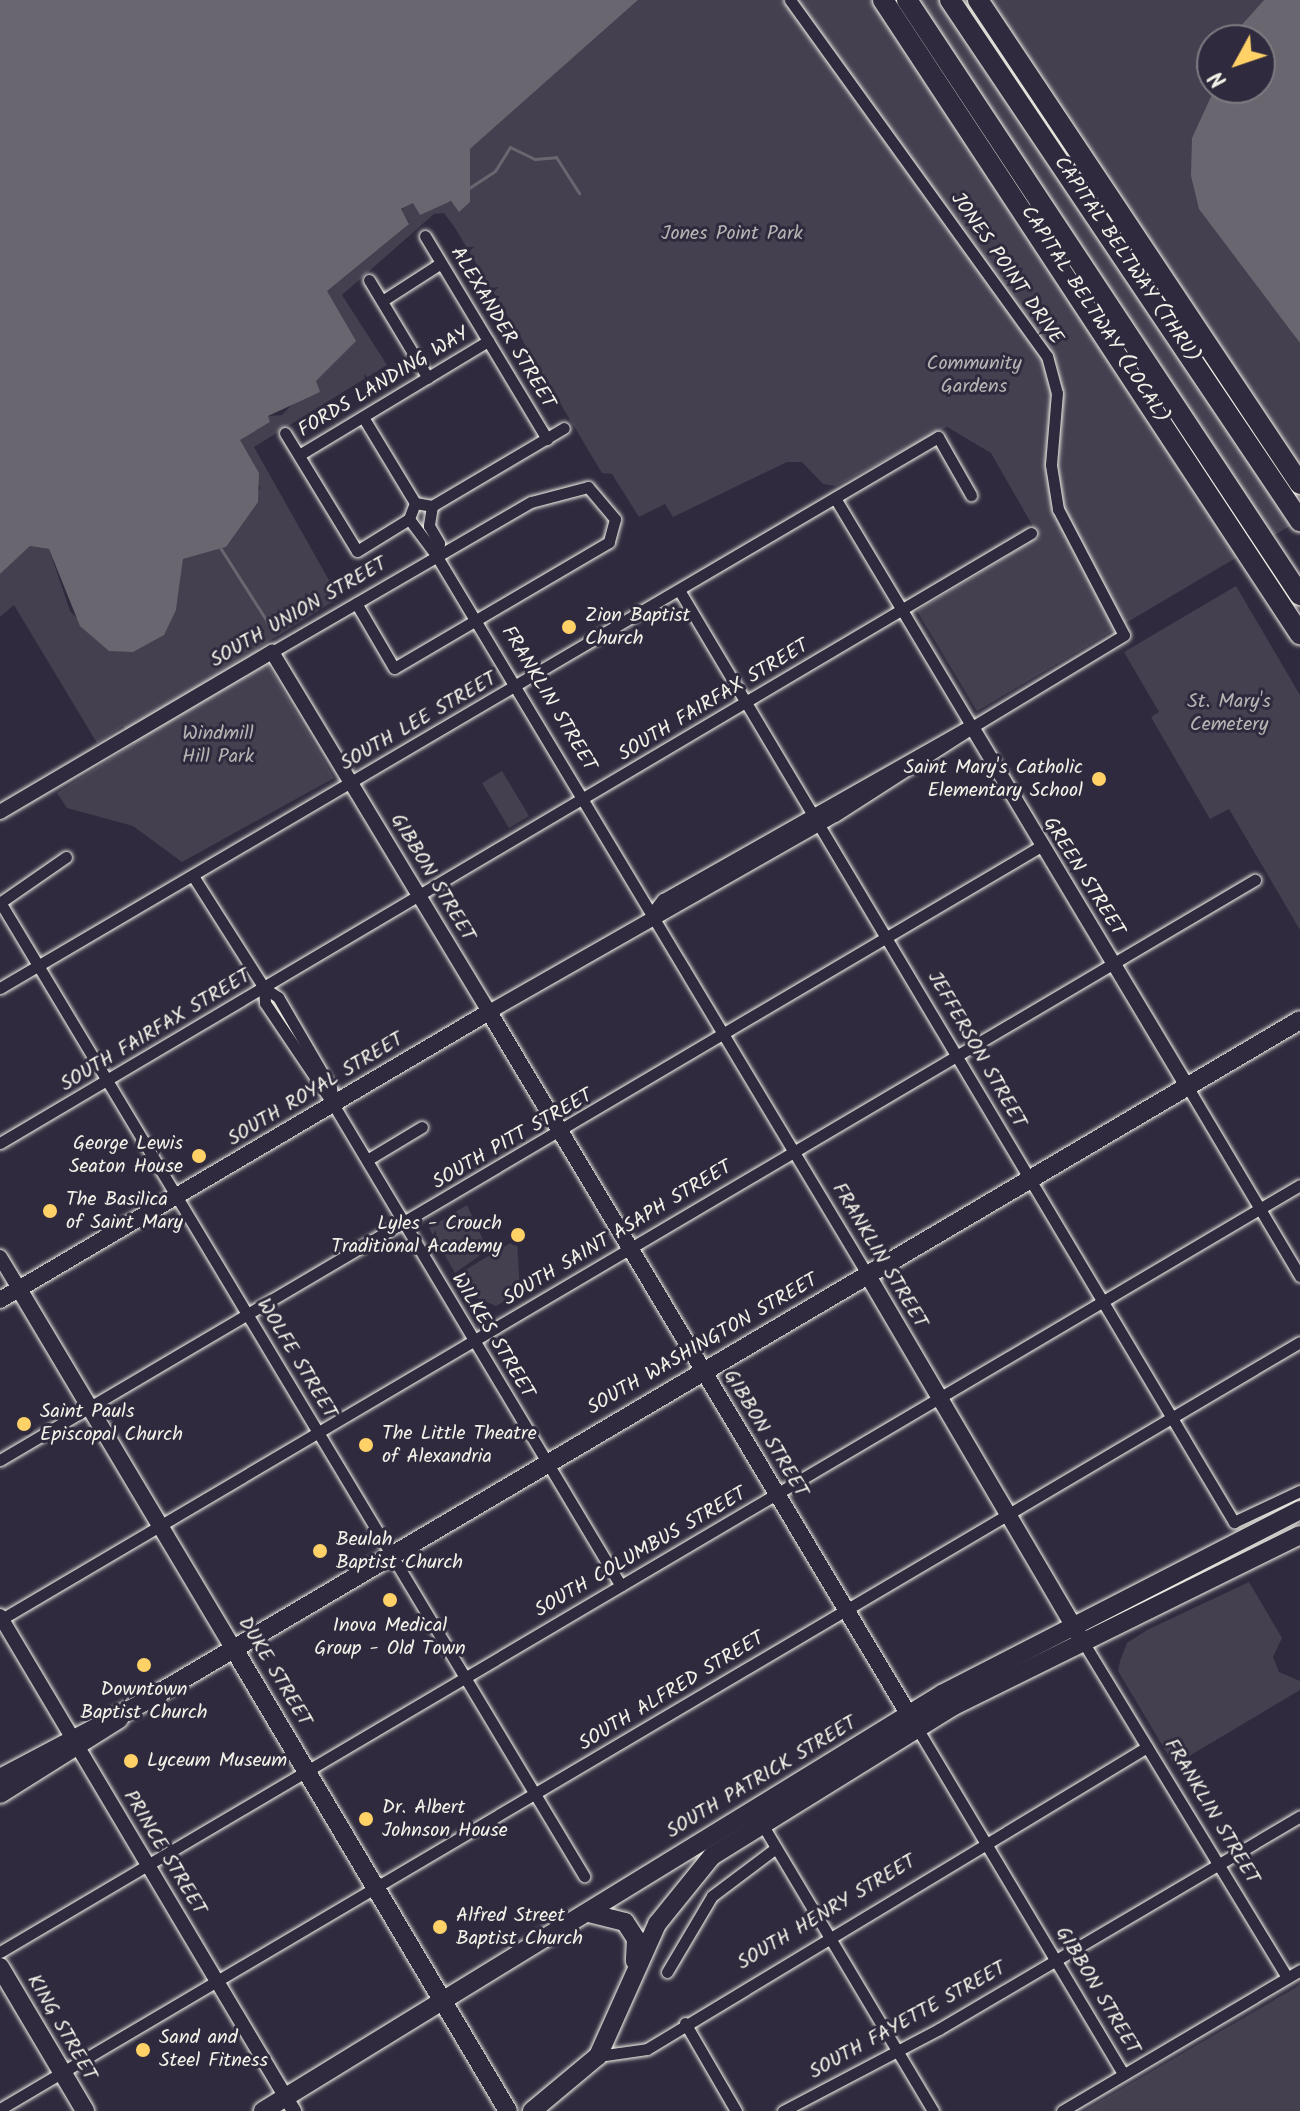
<!DOCTYPE html>
<html>
<head>
<meta charset="utf-8">
<style>
  body { margin:0 }
  #map { position:relative; width:1300px; height:2111px; overflow:hidden; background:#2f2a3d; font-family:Kalam,sans-serif }
  div>[style] { position:absolute }
  .green>* { inset:0; background:#454050 }
  .water>* { inset:0; background:#6a6670 }
  .stream>* { height:3px; margin:-1.5px; padding:0 1.5px; transform-origin:1.5px; border-radius:1.5px; background:#6a6670 }
  .roads { filter:drop-shadow(0 0 2px #f4f1e8) drop-shadow(0 0 2px #f4f1e8) }
  .minor>* { height:11px; margin:-5.5px; padding:0 5.5px; transform-origin:5.5px; border-radius:5.5px; background:#2f2a3d }
  .tertiary>* { height:14px; margin:-7px; padding:0 7px; transform-origin:7px; border-radius:7px; background:#2f2a3d }
  .secondary>* { height:16px; margin:-8px; padding:0 8px; transform-origin:8px; border-radius:8px; background:#2f2a3d }
  .primary>* { height:18px; margin:-9px; padding:0 9px; transform-origin:9px; border-radius:9px; background:#2f2a3d }
  .trunk>* { height:18px; margin:-9px; padding:0 9px; transform-origin:9px; border-radius:9px; background:#2f2a3d }
  .motorway>* { height:20px; margin:-10px; padding:0 10px; transform-origin:10px; border-radius:10px; background:#2f2a3d }
  .dots>* { width:22px; height:22px; translate:-50% -50%; box-sizing:border-box; border:4px solid #2f2a3d; border-radius:50% }
  span { translate:-50% -50%; white-space:nowrap; text-align:center; line-height:1.15; -webkit-text-stroke:6px #2f2a3d; paint-order:stroke }
  .park-label { font-size:20px; color:#b7b3b3 }
  .street-label { font-size:20px; color:#f4f1e8 }
  .poi-label { font-size:20px; color:#f4f1e8 }
  .left { translate:0 -50%; text-align:left }
  .right { translate:-100% -50%; text-align:right }
  .north { position:absolute; left:1196px; top:24px; width:80px; height:80px; box-sizing:border-box; background:#2f2a3d; border:2px solid #7e7a81; border-radius:50%; rotate:230deg; font-size:22px; font-weight:700; line-height:32px; text-align:center; color:#f4f1e8 }
  .north::after { content:''; display:block; margin:auto; width:28px; height:36px; background:#ffd166; clip-path:polygon(50% 0,100% 100%,50% 72%,0 100%) }
</style>
</head>
<body>
<div id="map">
  <div class="green">
    <div style="clip-path:polygon(638px 0,1264px 0,1228px 40px,1212px 40px,1212px 107px,1192px 138px,1260px 284px,1300px 343px,1300px 520px,977px 711px,917px 611px,1039px 537px,991px 453px,947px 427px,836px 486px,823px 484px,802px 462px,787px 462px,673px 517px,665px 504px,639px 517px,612px 474px,602px 473px,455px 228px,444px 213px,434px 214px,342px 295px,387px 365px,254px 447px,339px 598px,258px 648px,334px 778px,182px 862px,133px 826px,67px 808px,57px 793px,134px 744px,123px 726px,97px 743px,14px 605px,0 617px,0 574px,30px 546px,49px 549px,70px 611px,109px 651px,176px 610px,183px 559px,226px 547px,260px 488px,239px 440px,270px 422px,268px 416px,282px 415px,355px 341px,326px 291px,409px 223px,401px 210px,413px 202px,469px 202px,470px 149px)"></div>
    <div style="clip-path:polygon(1236px 586px,1300px 695px,1300px 930px,1229px 809px,1210px 819px,1151px 717px,1159px 712px,1124px 652px)"></div>
    <div style="clip-path:polygon(502px 771px,529px 816px,509px 828px,482px 783px)"></div>
    <div style="clip-path:polygon(467px 1205px,484px 1242px,479px 1256px,455px 1273px,429px 1228px)"></div>
    <div style="clip-path:polygon(517px 1239px,520px 1292px,496px 1306px,464px 1292px,455px 1276px)"></div>
    <div style="clip-path:polygon(1249px 1582px,1282px 1638px,1273px 1657px,1279px 1672px,1300px 1681px,1300px 1690px,1174px 1765px,1118px 1671px,1120px 1661px,1127px 1643px,1147px 1630px)"></div>
    <div style="clip-path:polygon(1300px 1984px,1300px 2111px,1084px 2111px,1295px 1988px)"></div>
  </div>
  <div class="water">
    <div style="clip-path:polygon(0 0,638px 0,470px 149px,470px 202px,459px 212px,451px 201px,420px 215px,413px 203px,401px 209px,409px 224px,327px 291px,356px 341px,316px 381px,320px 392px,268px 416px,270px 422px,240px 440px,259px 473px,258px 502px,226px 547px,183px 559px,176px 610px,164px 635px,133px 652px,109px 651px,80px 626px,49px 549px,30px 546px,0 574px)"></div>
    <div style="clip-path:polygon(1264px 0,1300px 0,1300px 343px,1199px 209px,1191px 176px,1192px 138px,1215px 88px,1260px 88px,1260px 40px,1228px 40px)"></div>
  </div>
  <div class="stream">
    <div style="left:469px;top:188px;width:31px;rotate:-33deg"></div>
    <div style="left:495px;top:171px;width:28px;rotate:-58deg"></div>
    <div style="left:510px;top:147px;width:28px;rotate:26deg"></div>
    <div style="left:535px;top:159px;width:21px;rotate:-5deg"></div>
    <div style="left:556px;top:157px;width:43px;rotate:57.4deg"></div>
    <div style="left:221px;top:549px;width:91px;rotate:57.5deg"></div>
  </div>
  <div class="roads">
    <div class="minor">
      <div style="left:790px;top:0;width:439px;rotate:54.2deg"></div>
      <div style="left:1047px;top:356px;width:38px;rotate:75deg"></div>
      <div style="left:1057px;top:393px;width:72px;rotate:94.8deg"></div>
      <div style="left:1051px;top:465px;width:45px;rotate:81deg"></div>
      <div style="left:1058px;top:509px;width:142px;rotate:62.4deg"></div>
      <div style="left:1124px;top:635px;width:178px;rotate:148.8deg"></div>
      <div style="left:972px;top:727px;width:267px;rotate:-120.9deg"></div>
      <div style="left:425px;top:236px;width:237px;rotate:59deg"></div>
      <div style="left:369px;top:280px;width:114px;rotate:59deg"></div>
      <div style="left:382px;top:301px;width:70px;rotate:-32.8deg"></div>
      <div style="left:363px;top:417px;width:100px;rotate:58.8deg"></div>
      <div style="left:285px;top:433px;width:138px;rotate:58.6deg"></div>
      <div style="left:357px;top:551px;width:61px;rotate:-31.6deg"></div>
      <div style="left:299px;top:455px;width:221px;rotate:-31.1deg"></div>
      <div style="left:415px;top:503px;width:17px;rotate:111deg"></div>
      <div style="left:409px;top:519px;width:45px;rotate:53.1deg"></div>
      <div style="left:436px;top:555px;width:12px;rotate:-76deg"></div>
      <div style="left:439px;top:543px;width:20px;rotate:-120deg"></div>
      <div style="left:415px;top:503px;width:17px;rotate:10deg"></div>
      <div style="left:432px;top:506px;width:20px;rotate:99deg"></div>
      <div style="left:432px;top:506px;width:153px;rotate:-30.6deg"></div>
      <div style="left:436px;top:555px;width:838px;rotate:59.06deg"></div>
      <div style="left:679px;top:590px;width:1085px;rotate:59.23deg"></div>
      <div style="left:1234px;top:1522px;width:73px;rotate:-25.2deg"></div>
      <div style="left:272px;top:652px;width:299px;rotate:-30.1deg"></div>
      <div style="left:531px;top:502px;width:59px;rotate:-14.7deg"></div>
      <div style="left:588px;top:487px;width:42px;rotate:49.8deg"></div>
      <div style="left:615px;top:519px;width:24px;rotate:105deg"></div>
      <div style="left:609px;top:542px;width:249px;rotate:149.6deg"></div>
      <div style="left:394px;top:668px;width:75px;rotate:-120.3deg"></div>
      <div style="left:193px;top:876px;width:133px;rotate:57.6deg"></div>
      <div style="left:264px;top:988px;width:17px;rotate:33deg"></div>
      <div style="left:278px;top:997px;width:105px;rotate:59.8deg"></div>
      <div style="left:331px;top:1088px;width:16px;rotate:83deg"></div>
      <div style="left:333px;top:1104px;width:561px;rotate:59.14deg"></div>
      <div style="left:0;top:902px;width:1136px;rotate:59.05deg"></div>
      <div style="left:1px;top:902px;width:79px;rotate:-34.7deg"></div>
      <div style="left:0;top:988px;width:1088px;rotate:-30.43deg"></div>
      <div style="left:938px;top:437px;width:67px;rotate:60.4deg"></div>
      <div style="left:264px;top:988px;width:15px;rotate:86deg"></div>
      <div style="left:265px;top:1003px;width:122px;rotate:56deg"></div>
      <div style="left:1187px;top:1086px;width:221px;rotate:59.3deg"></div>
      <div style="left:0;top:1143px;width:1198px;rotate:-30.61deg"></div>
      <div style="left:367px;top:1160px;width:64px;rotate:-31deg"></div>
      <div style="left:0;top:1460px;width:1209px;rotate:-30.53deg"></div>
      <div style="left:0;top:1620px;width:1457px;rotate:-30.53deg"></div>
      <div style="left:1085px;top:1645px;width:389px;rotate:58.7deg"></div>
      <div style="left:917px;top:1728px;width:403px;rotate:59.2deg"></div>
      <div style="left:759px;top:1819px;width:340px;rotate:59.2deg"></div>
      <div style="left:0;top:1952px;width:1509px;rotate:-30.54deg"></div>
      <div style="left:667px;top:1972px;width:88px;rotate:-59.4deg"></div>
      <div style="left:712px;top:1896px;width:80px;rotate:-36.9deg"></div>
      <div style="left:685px;top:2023px;width:102px;rotate:59.9deg"></div>
      <div style="left:598px;top:2056px;width:49px;rotate:-8.1deg"></div>
      <div style="left:647px;top:2049px;width:584px;rotate:-31.13deg"></div>
      <div style="left:0;top:2109px;width:1509px;rotate:-30.54deg"></div>
      <div style="left:783px;top:2111px;width:176px;rotate:-27.7deg"></div>
      <div style="left:939px;top:2029px;width:419px;rotate:-30.5deg"></div>
      <div style="left:1062px;top:2111px;width:277px;rotate:-30.6deg"></div>
    </div>
    <div class="tertiary">
      <div style="left:972px;top:727px;width:418px;rotate:59.1deg"></div>
      <div style="left:0;top:812px;width:316px;rotate:-30.5deg"></div>
      <div style="left:272px;top:652px;width:420px;rotate:58.9deg"></div>
      <div style="left:489px;top:1012px;width:398px;rotate:-29.7deg"></div>
      <div style="left:835px;top:815px;width:163px;rotate:-32.7deg"></div>
      <div style="left:653px;top:915px;width:18px;rotate:-52deg"></div>
      <div style="left:664px;top:901px;width:353px;rotate:-29.5deg"></div>
      <div style="left:0;top:1257px;width:37px;rotate:59deg"></div>
      <div style="left:0;top:1616px;width:576px;rotate:59.29deg"></div>
    </div>
    <div class="secondary">
      <div style="left:867px;top:1274px;width:421px;rotate:59.6deg"></div>
      <div style="left:19px;top:1289px;width:419px;rotate:59.2deg"></div>
      <div style="left:0;top:1300px;width:568px;rotate:-30.5deg"></div>
      <div style="left:489px;top:1012px;width:831px;rotate:59.14deg"></div>
    </div>
    <div class="primary">
      <div style="left:234px;top:1649px;width:537px;rotate:59.33deg"></div>
      <div style="left:0;top:1778px;width:161px;rotate:-27.8deg"></div>
      <div style="left:142px;top:1703px;width:1344px;rotate:-30.53deg"></div>
      <div style="left:0;top:1794px;width:141px;rotate:-32.2deg"></div>
      <div style="left:0;top:1967px;width:167px;rotate:59.4deg"></div>
    </div>
    <div class="trunk">
      <div style="left:589px;top:1913px;width:37px;rotate:14deg"></div>
      <div style="left:625px;top:1922px;width:20px;rotate:57deg"></div>
      <div style="left:636px;top:1939px;width:22px;rotate:93deg"></div>
      <div style="left:263px;top:2111px;width:797px;rotate:-31.56deg"></div>
      <div style="left:942px;top:1694px;width:403px;rotate:-27.2deg"></div>
      <div style="left:532px;top:2111px;width:86px;rotate:-39.8deg"></div>
      <div style="left:598px;top:2056px;width:145px;rotate:-65.9deg"></div>
      <div style="left:657px;top:1924px;width:87px;rotate:-51deg"></div>
      <div style="left:712px;top:1856px;width:282px;rotate:-31.8deg"></div>
      <div style="left:952px;top:1707px;width:388px;rotate:-26.3deg"></div>
    </div>
    <div class="motorway">
      <div style="left:883px;top:0;width:759px;rotate:56.67deg"></div>
      <div style="left:907px;top:0;width:713px;rotate:56.56deg"></div>
      <div style="left:950px;top:0;width:628px;rotate:56.11deg"></div>
      <div style="left:978px;top:0;width:581px;rotate:56.36deg"></div>
    </div>
  </div>
  <div class="dots">
    <div style="left:569px;top:627px;background:#ffd166"></div>
    <div style="left:1099px;top:779px;background:#ffd166"></div>
    <div style="left:199px;top:1156px;background:#ffd166"></div>
    <div style="left:50px;top:1211px;background:#ffd166"></div>
    <div style="left:518px;top:1235px;background:#ffd166"></div>
    <div style="left:24px;top:1424px;background:#ffd166"></div>
    <div style="left:366px;top:1445px;background:#ffd166"></div>
    <div style="left:320px;top:1551px;background:#ffd166"></div>
    <div style="left:390px;top:1600px;background:#ffd166"></div>
    <div style="left:144px;top:1665px;background:#ffd166"></div>
    <div style="left:131px;top:1761px;background:#ffd166"></div>
    <div style="left:366px;top:1819px;background:#ffd166"></div>
    <div style="left:440px;top:1927px;background:#ffd166"></div>
    <div style="left:143px;top:2050px;background:#ffd166"></div>
  </div>
  <div class="park-label">
    <span style="left:732px;top:234px">Jones Point Park</span>
    <span style="left:974px;top:376px">Community<br>Gardens</span>
    <span style="left:1229px;top:714px">St. Mary's<br>Cemetery</span>
    <span style="left:218px;top:746px">Windmill<br>Hill Park</span>
  </div>
  <div class="street-label">
    <span style="left:1126px;top:260px;rotate:56deg">CAPITAL BELTWAY (THRU)</span>
    <span style="left:1006px;top:269px;rotate:55deg">JONES POINT DRIVE</span>
    <span style="left:1094px;top:315px;rotate:57deg">CAPITAL BELTWAY (LOCAL)</span>
    <span style="left:502px;top:328px;rotate:59deg">ALEXANDER STREET</span>
    <span style="left:384px;top:383px;rotate:-31deg">FORDS LANDING WAY</span>
    <span style="left:299px;top:613px;rotate:-30deg">SOUTH UNION STREET</span>
    <span style="left:548px;top:699px;rotate:59deg">FRANKLIN STREET</span>
    <span style="left:714px;top:701px;rotate:-31deg">SOUTH FAIRFAX STREET</span>
    <span style="left:419px;top:722px;rotate:-30deg">SOUTH LEE STREET</span>
    <span style="left:1083px;top:877px;rotate:58deg">GREEN STREET</span>
    <span style="left:432px;top:878px;rotate:59deg">GIBBON STREET</span>
    <span style="left:156px;top:1031px;rotate:-31deg">SOUTH FAIRFAX STREET</span>
    <span style="left:976px;top:1050px;rotate:60deg">JEFFERSON STREET</span>
    <span style="left:316px;top:1090px;rotate:-31deg">SOUTH ROYAL STREET</span>
    <span style="left:513px;top:1140px;rotate:-30deg">SOUTH PITT STREET</span>
    <span style="left:618px;top:1234px;rotate:-31deg">SOUTH SAINT ASAPH STREET</span>
    <span style="left:879px;top:1256px;rotate:59deg">FRANKLIN STREET</span>
    <span style="left:492px;top:1336px;rotate:59deg">WILKES STREET</span>
    <span style="left:703px;top:1345px;rotate:-30deg">SOUTH WASHINGTON STREET</span>
    <span style="left:296px;top:1359px;rotate:59deg">WOLFE STREET</span>
    <span style="left:765px;top:1434px;rotate:59deg">GIBBON STREET</span>
    <span style="left:641px;top:1553px;rotate:-30deg">SOUTH COLUMBUS STREET</span>
    <span style="left:274px;top:1672px;rotate:59deg">DUKE STREET</span>
    <span style="left:672px;top:1692px;rotate:-31deg">SOUTH ALFRED STREET</span>
    <span style="left:762px;top:1778px;rotate:-31deg">SOUTH PATRICK STREET</span>
    <span style="left:1211px;top:1812px;rotate:59deg">FRANKLIN STREET</span>
    <span style="left:164px;top:1853px;rotate:59deg">PRINCE STREET</span>
    <span style="left:827px;top:1913px;rotate:-31deg">SOUTH HENRY STREET</span>
    <span style="left:1097px;top:1991px;rotate:59deg">GIBBON STREET</span>
    <span style="left:908px;top:2021px;rotate:-29deg">SOUTH FAYETTE STREET</span>
    <span style="left:61px;top:2028px;rotate:60deg">KING STREET</span>
  </div>
  <div class="poi-label">
    <span class="left" style="left:585px;top:628px">Zion Baptist<br>Church</span>
    <span class="right" style="left:1083px;top:780px">Saint Mary's Catholic<br>Elementary School</span>
    <span class="right" style="left:183px;top:1156px">George Lewis<br>Seaton House</span>
    <span class="left" style="left:66px;top:1212px">The Basilica<br>of Saint Mary</span>
    <span class="right" style="left:502px;top:1236px">Lyles - Crouch<br>Traditional Academy</span>
    <span class="left" style="left:40px;top:1424px">Saint Pauls<br>Episcopal Church</span>
    <span class="left" style="left:382px;top:1446px">The Little Theatre<br>of Alexandria</span>
    <span class="left" style="left:336px;top:1552px">Beulah<br>Baptist Church</span>
    <span style="left:390px;top:1638px">Inova Medical<br>Group - Old Town</span>
    <span style="left:144px;top:1702px">Downtown<br>Baptist Church</span>
    <span class="left" style="left:147px;top:1761px">Lyceum Museum</span>
    <span class="left" style="left:382px;top:1820px">Dr. Albert<br>Johnson House</span>
    <span class="left" style="left:456px;top:1928px">Alfred Street<br>Baptist Church</span>
    <span class="left" style="left:159px;top:2050px">Sand and<br>Steel Fitness</span>
  </div>
  <div class="north">N</div>
</div>
</body>
</html>
